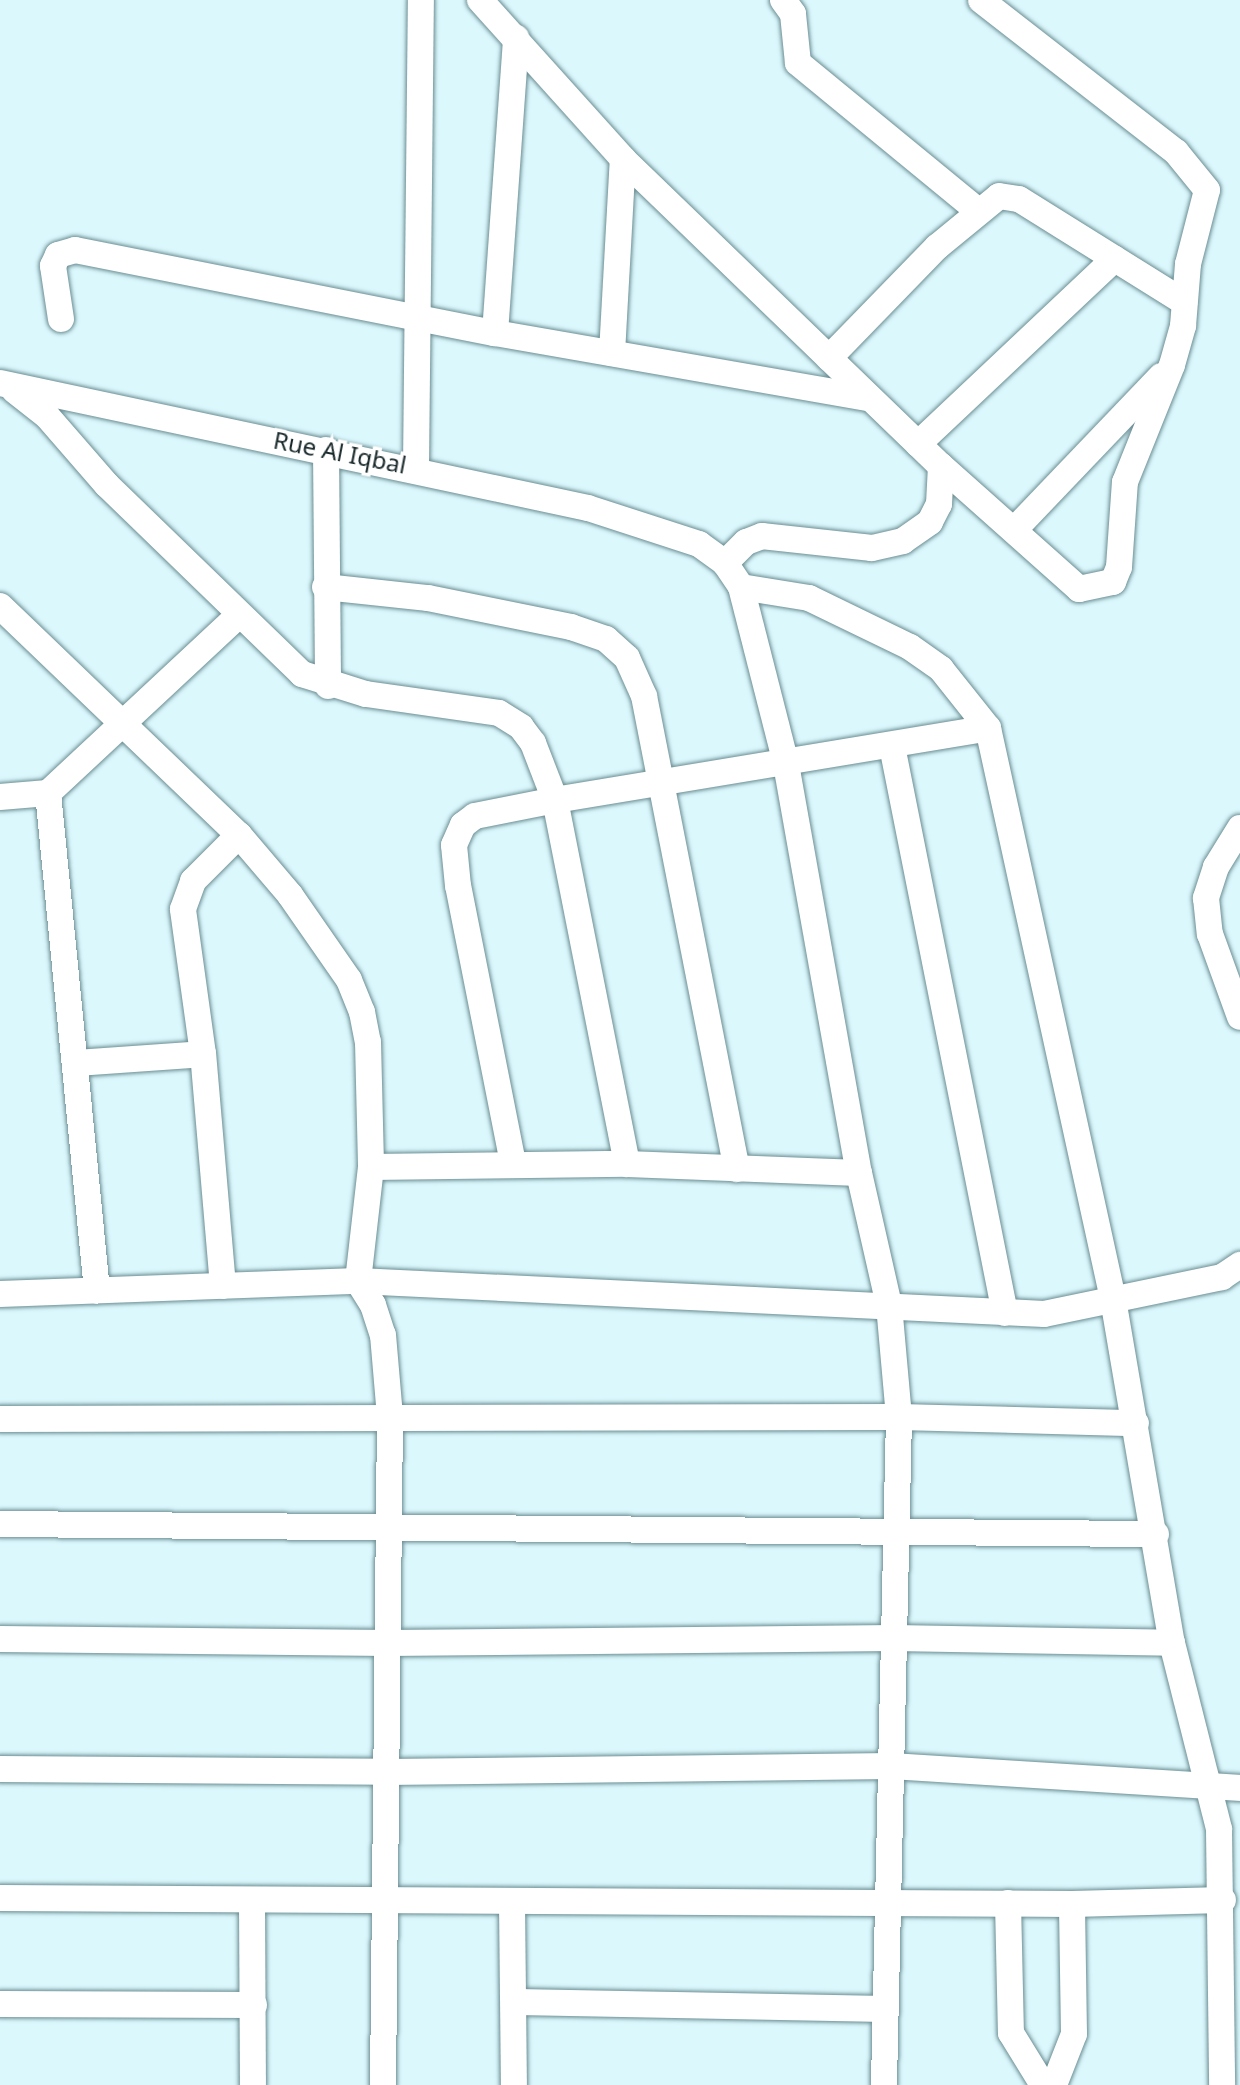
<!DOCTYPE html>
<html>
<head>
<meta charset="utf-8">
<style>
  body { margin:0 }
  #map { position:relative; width:1240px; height:2085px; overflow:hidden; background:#dbf8fd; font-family:"Noto Sans",sans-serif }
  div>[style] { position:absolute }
  .roads { filter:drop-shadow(0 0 2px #6a8d93) drop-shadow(0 0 2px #6a8d93) }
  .minor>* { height:26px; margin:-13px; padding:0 13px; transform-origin:13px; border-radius:13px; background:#fff }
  span { translate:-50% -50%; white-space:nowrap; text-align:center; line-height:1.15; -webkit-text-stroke:7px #fff; paint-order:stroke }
  .street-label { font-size:24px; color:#19282a }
</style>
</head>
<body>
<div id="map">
  <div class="roads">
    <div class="minor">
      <div style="left:480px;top:0;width:214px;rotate:48deg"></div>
      <div style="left:623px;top:159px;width:442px;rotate:44deg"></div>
      <div style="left:941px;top:466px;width:38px;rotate:93deg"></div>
      <div style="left:939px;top:504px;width:20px;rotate:117deg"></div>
      <div style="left:930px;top:522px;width:33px;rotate:145deg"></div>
      <div style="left:903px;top:541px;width:32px;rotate:167deg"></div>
      <div style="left:872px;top:548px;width:111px;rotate:-173.8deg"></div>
      <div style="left:762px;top:536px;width:17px;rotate:159deg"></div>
      <div style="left:746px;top:542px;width:30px;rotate:135deg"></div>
      <div style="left:783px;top:0;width:17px;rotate:54deg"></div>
      <div style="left:793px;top:14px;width:49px;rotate:84.2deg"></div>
      <div style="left:798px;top:63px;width:233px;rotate:39.4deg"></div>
      <div style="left:61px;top:319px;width:54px;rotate:-98.6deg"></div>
      <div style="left:53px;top:266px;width:12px;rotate:-66deg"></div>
      <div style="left:58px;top:255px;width:18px;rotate:-16deg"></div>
      <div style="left:75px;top:250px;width:428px;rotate:11.2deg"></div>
      <div style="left:495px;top:333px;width:379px;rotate:9.9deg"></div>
      <div style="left:495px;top:333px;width:296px;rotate:-85.9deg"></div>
      <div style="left:612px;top:353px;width:194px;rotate:-86.8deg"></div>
      <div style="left:829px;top:358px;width:155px;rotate:-45.8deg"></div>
      <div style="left:937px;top:247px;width:80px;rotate:-39.4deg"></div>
      <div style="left:999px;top:196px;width:20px;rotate:9deg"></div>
      <div style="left:1019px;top:199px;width:195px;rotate:32deg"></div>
      <div style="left:0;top:383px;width:601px;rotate:12deg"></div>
      <div style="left:588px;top:508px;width:117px;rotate:18deg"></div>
      <div style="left:699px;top:544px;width:32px;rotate:36deg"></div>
      <div style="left:725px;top:563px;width:29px;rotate:56deg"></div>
      <div style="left:741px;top:587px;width:183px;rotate:75.7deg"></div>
      <div style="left:786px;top:764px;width:415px;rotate:79.9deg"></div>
      <div style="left:859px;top:1173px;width:135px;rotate:77.2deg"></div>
      <div style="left:889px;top:1305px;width:112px;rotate:84.9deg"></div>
      <div style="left:899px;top:1417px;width:668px;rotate:91.29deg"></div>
      <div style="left:14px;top:390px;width:42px;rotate:38.2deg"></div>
      <div style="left:47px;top:416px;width:91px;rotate:49deg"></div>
      <div style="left:107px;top:485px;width:272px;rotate:44.1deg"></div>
      <div style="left:302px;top:674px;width:67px;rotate:17.4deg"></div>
      <div style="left:366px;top:694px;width:134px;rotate:8.1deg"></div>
      <div style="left:499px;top:713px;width:26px;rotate:32deg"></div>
      <div style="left:521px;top:727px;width:20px;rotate:53deg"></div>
      <div style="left:533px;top:743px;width:61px;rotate:68.9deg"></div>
      <div style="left:555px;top:800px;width:371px;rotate:78.8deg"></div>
      <div style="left:918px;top:444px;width:270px;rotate:-43.3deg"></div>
      <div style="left:326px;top:450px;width:236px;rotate:89.5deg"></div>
      <div style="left:941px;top:466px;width:185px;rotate:41.7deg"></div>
      <div style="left:1079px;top:589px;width:35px;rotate:-12deg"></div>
      <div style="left:1113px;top:582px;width:16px;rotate:-68deg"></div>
      <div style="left:1119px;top:567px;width:85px;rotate:-86deg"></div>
      <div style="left:1125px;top:482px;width:126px;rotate:-68.1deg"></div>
      <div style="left:1172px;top:365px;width:41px;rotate:-74.2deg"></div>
      <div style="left:1183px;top:326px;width:62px;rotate:-85.4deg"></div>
      <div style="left:1188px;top:264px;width:76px;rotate:-75.6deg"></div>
      <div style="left:1207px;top:190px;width:49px;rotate:-129.2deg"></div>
      <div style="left:1176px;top:152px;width:247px;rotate:-142.1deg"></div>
      <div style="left:416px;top:467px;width:467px;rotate:-89.4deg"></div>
      <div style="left:1014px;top:530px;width:213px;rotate:-46.3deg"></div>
      <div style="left:325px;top:587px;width:104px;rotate:6.1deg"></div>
      <div style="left:428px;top:598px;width:146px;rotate:11.5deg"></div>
      <div style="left:571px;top:627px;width:37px;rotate:19deg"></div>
      <div style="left:606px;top:639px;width:28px;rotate:42deg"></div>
      <div style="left:627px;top:658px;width:42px;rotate:65.9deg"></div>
      <div style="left:644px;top:696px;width:482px;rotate:78.9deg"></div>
      <div style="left:741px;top:587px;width:69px;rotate:9.2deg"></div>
      <div style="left:809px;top:598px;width:112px;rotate:25.9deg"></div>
      <div style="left:910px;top:647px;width:38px;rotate:35deg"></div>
      <div style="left:941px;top:669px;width:75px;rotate:51.5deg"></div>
      <div style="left:988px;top:728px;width:585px;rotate:77.65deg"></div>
      <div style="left:1113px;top:1299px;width:349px;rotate:80.3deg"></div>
      <div style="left:1172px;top:1643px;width:192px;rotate:75.8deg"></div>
      <div style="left:1219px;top:1829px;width:256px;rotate:89.3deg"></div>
      <div style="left:0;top:606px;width:331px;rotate:43.8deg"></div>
      <div style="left:239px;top:835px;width:79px;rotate:49.6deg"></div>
      <div style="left:290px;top:895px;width:103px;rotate:55.2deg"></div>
      <div style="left:349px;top:980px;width:35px;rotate:68deg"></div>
      <div style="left:362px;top:1012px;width:31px;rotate:79deg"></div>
      <div style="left:368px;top:1042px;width:125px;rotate:88.6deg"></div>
      <div style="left:371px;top:1167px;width:115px;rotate:96.5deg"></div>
      <div style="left:358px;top:1281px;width:28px;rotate:58deg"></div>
      <div style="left:373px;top:1305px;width:32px;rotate:72deg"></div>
      <div style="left:383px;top:1335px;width:81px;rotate:85.1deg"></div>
      <div style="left:390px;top:1416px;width:669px;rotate:90.6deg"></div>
      <div style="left:892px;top:746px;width:578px;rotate:78.73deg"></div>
      <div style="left:48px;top:793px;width:500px;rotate:84.38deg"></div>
      <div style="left:0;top:797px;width:48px;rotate:-4.8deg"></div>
      <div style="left:48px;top:793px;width:260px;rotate:-43deg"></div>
      <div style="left:1240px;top:828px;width:46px;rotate:121.6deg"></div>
      <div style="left:1216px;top:867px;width:33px;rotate:108deg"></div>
      <div style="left:1206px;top:898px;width:36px;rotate:84deg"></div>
      <div style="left:1210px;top:934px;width:88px;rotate:70.1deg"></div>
      <div style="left:75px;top:1063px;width:128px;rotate:-4deg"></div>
      <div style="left:513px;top:1163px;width:282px;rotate:-101.2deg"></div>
      <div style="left:458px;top:886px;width:41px;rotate:-95.6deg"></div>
      <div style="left:454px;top:845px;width:22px;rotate:-66deg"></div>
      <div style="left:463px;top:825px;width:15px;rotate:-37deg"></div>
      <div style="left:475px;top:816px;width:82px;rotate:-11.3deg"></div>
      <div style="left:555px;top:800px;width:439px;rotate:-9.4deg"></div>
      <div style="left:371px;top:1167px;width:256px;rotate:-0.7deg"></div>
      <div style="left:627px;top:1164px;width:232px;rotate:2.2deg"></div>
      <div style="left:223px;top:1286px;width:233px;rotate:-94.9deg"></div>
      <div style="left:203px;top:1054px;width:146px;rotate:-97.9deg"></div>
      <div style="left:183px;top:909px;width:30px;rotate:-70deg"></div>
      <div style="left:193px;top:881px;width:65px;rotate:-45deg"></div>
      <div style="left:0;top:1294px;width:358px;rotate:-2.1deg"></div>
      <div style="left:358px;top:1281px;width:687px;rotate:2.75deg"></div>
      <div style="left:1044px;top:1314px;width:182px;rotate:-11.7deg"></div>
      <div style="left:1222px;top:1277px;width:22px;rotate:-34deg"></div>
      <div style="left:0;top:1419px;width:899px;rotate:-0.13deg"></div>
      <div style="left:899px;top:1417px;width:237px;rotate:1.5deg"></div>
      <div style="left:0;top:1524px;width:1156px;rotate:0.5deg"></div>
      <div style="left:0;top:1639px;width:388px;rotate:0.6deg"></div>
      <div style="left:388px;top:1643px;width:506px;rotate:-0.57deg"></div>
      <div style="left:894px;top:1638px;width:278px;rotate:1deg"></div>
      <div style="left:0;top:1769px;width:386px;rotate:0.4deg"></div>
      <div style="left:386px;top:1772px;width:506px;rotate:-0.68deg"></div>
      <div style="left:892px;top:1766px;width:349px;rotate:3.6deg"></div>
      <div style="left:0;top:1898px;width:1072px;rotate:0.32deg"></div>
      <div style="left:1072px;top:1904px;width:151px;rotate:-1.5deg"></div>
      <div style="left:252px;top:1900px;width:185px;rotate:89.7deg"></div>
      <div style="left:512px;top:1902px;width:183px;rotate:89.4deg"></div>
      <div style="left:1008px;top:1903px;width:130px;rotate:88.7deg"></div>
      <div style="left:1011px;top:2033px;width:61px;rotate:58.4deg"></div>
      <div style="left:517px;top:2002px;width:369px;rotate:1.1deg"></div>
      <div style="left:0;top:2004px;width:254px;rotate:0.2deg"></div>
      <div style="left:1054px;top:2085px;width:55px;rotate:-68.6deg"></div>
      <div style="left:1074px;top:2034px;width:130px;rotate:-90.9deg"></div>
    </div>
  </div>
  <div class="street-label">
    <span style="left:340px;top:452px;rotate:11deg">Rue Al Iqbal</span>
  </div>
</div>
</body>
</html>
